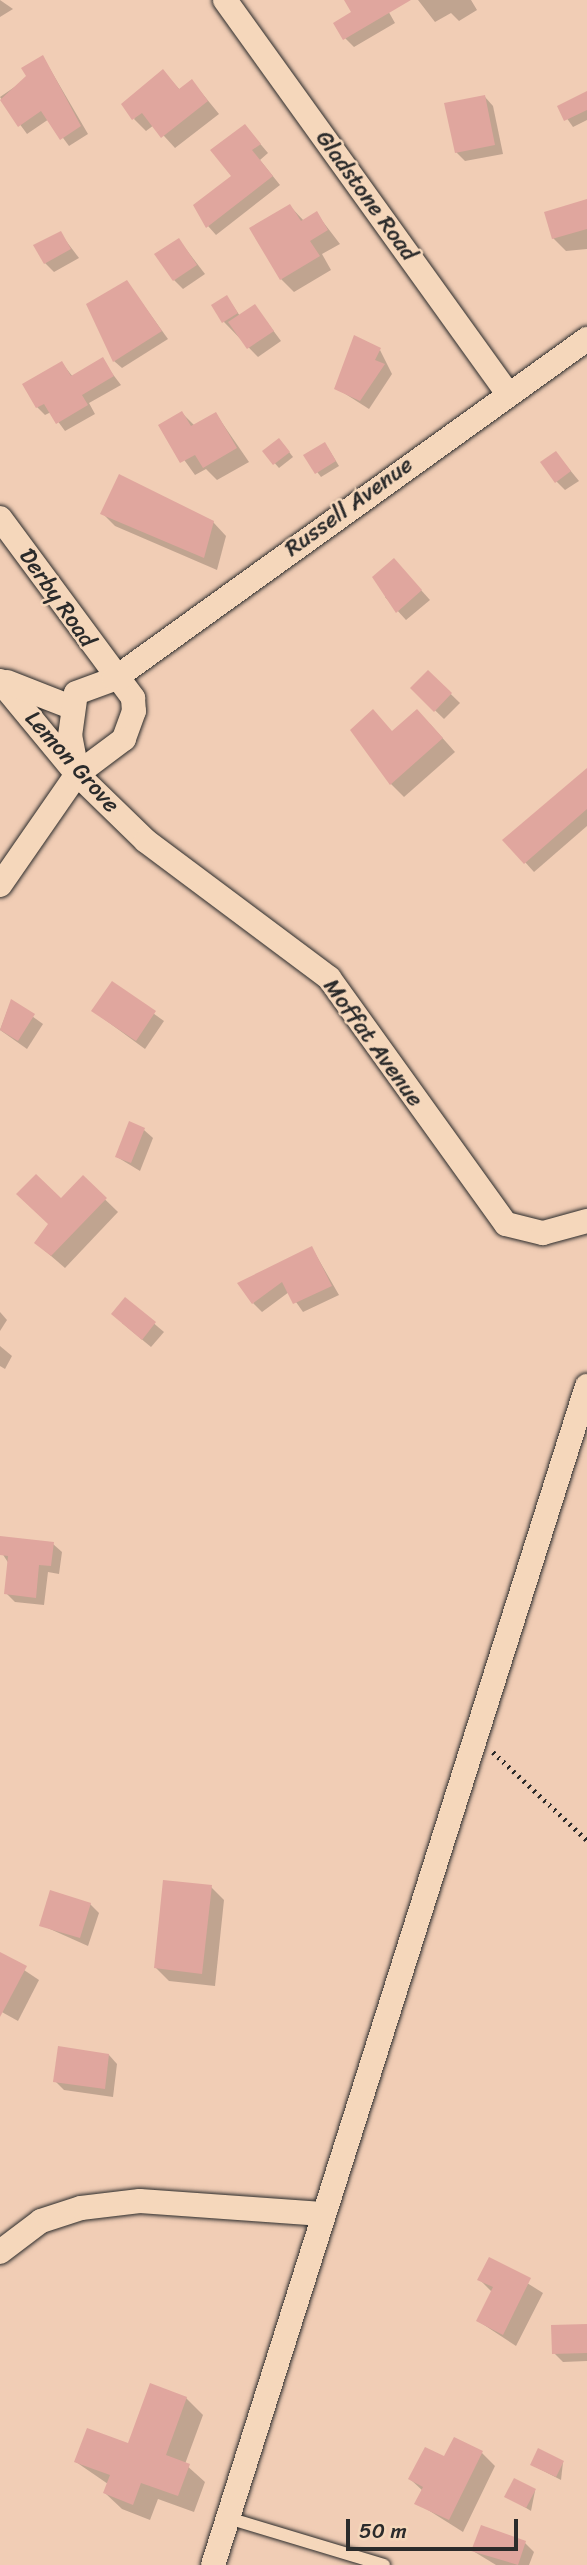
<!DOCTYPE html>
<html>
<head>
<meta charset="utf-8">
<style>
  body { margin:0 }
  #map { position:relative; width:587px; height:2565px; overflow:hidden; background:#f1cdb5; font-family:Sriracha,sans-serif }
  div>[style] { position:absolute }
  .shadow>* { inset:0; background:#0003 }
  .building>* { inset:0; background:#e0a69e }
  .path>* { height:4.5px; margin-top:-2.25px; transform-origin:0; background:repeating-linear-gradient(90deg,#2b2b2b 0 2px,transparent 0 7px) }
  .roads { filter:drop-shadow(0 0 2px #2b2b2b) drop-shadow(0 0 2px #2b2b2b) }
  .lane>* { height:12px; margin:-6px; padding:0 6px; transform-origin:6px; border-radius:6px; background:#f5d7bb }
  .street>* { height:24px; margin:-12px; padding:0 12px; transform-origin:12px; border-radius:12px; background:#f5d7bb }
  span { translate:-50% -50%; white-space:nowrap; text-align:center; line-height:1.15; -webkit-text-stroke:5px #f5d7bb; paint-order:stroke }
  .street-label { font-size:23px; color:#2b2b2b }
  .scale { position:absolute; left:346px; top:2519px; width:172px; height:32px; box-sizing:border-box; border:4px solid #2b2b2b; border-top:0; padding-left:9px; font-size:21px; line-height:24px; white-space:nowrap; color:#2b2b2b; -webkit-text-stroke:5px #f5d7bb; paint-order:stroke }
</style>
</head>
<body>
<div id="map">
  <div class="shadow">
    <div style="clip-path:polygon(0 0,13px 9px,0 17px)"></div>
    <div style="clip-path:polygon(346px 0,382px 0,395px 23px,354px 47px,345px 38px,354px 12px)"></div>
    <div style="clip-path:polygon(418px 0,471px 0,477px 10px,459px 21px,451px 13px,435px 22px)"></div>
    <div style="clip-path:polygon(43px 57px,88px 134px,69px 146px,49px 119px,27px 134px,0 97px,29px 77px)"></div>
    <div style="clip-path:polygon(163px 71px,180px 90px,192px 81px,219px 114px,175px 148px,154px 125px,146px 131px,134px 119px)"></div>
    <div style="clip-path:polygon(587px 93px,587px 120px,573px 127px,559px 107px)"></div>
    <div style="clip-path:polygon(485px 97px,493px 106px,503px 154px,465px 161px,456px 152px)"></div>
    <div style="clip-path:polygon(245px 126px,268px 153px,260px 160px,280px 185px,216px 235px,208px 226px,233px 176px)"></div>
    <div style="clip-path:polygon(587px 201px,587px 249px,566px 251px,553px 238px)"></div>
    <div style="clip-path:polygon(290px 206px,304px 221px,317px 214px,340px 244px,322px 254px,331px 270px,294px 292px,281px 279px)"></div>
    <div style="clip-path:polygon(60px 233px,79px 258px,54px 272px,45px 263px)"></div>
    <div style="clip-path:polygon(179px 240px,205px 274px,183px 289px,174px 280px)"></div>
    <div style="clip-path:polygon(127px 282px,168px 339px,122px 368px,114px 361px)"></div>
    <div style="clip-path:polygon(227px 297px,240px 316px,255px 306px,281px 341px,258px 357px,224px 322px)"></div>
    <div style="clip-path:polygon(380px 350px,392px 374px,369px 409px,336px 388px)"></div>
    <div style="clip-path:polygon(102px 360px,121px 385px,89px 403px,95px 414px,65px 431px,51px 412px,45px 415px,37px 407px,62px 363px,73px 377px)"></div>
    <div style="clip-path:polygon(182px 413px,195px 426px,216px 414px,249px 462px,217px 480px,206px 469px,195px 475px,160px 426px)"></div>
    <div style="clip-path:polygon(283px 444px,293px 457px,279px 468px,264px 451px)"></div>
    <div style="clip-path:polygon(328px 448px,339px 466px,321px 477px,305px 456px)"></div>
    <div style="clip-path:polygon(556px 453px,579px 481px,565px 490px,556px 481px)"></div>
    <div style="clip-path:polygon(102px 513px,213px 522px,226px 536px,217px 570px,115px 526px)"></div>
    <div style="clip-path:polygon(402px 569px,430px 600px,406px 620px,385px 597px)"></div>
    <div style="clip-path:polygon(428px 672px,460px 703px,444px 719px,412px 688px)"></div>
    <div style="clip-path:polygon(430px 724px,455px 752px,404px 797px,391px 784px,393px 733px)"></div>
    <div style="clip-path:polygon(587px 773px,587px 826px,534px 872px,505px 840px)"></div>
    <div style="clip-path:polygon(112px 984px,164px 1021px,145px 1049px,93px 1011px)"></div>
    <div style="clip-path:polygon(11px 1001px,43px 1024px,27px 1049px,0 1030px)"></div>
    <div style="clip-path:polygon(144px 1130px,153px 1138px,140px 1171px,117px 1157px)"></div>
    <div style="clip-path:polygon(83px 1178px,118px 1212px,65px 1268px,36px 1243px)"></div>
    <div style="clip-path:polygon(312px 1248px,339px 1295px,303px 1312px,289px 1292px,262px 1312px,253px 1303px)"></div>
    <div style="clip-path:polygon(125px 1299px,164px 1332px,151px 1347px,122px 1323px)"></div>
    <div style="clip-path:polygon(0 1312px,7px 1320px,0 1331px)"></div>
    <div style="clip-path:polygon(0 1346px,12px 1356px,5px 1369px,0 1366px)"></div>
    <div style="clip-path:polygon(53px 1544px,62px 1552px,59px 1574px,48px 1572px,44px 1605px,15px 1602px,6px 1593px,9px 1564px,0 1550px)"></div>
    <div style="clip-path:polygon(211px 1887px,224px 1900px,215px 1986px,169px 1981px,155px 1967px)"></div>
    <div style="clip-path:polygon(90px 1904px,99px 1913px,88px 1946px,41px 1925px)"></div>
    <div style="clip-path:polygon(0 1954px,39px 1980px,18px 2021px,0 2011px)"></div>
    <div style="clip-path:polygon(109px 2055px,117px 2064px,113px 2097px,64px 2090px,55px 2081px)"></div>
    <div style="clip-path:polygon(489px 2259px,543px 2293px,516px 2346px,478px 2321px,492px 2292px,479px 2279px)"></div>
    <div style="clip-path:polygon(587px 2325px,587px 2361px,563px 2362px,554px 2353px)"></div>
    <div style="clip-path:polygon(151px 2385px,186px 2398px,203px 2415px,185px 2464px,205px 2482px,194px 2512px,158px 2499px,150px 2520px,122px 2509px,105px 2493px,108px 2484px,76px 2462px,129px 2445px)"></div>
    <div style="clip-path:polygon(482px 2453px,495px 2466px,463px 2532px,417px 2503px,423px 2491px,410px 2479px,445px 2459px)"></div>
    <div style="clip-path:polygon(563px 2462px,561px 2480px,532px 2465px)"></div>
    <div style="clip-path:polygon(535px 2491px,531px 2511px,507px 2496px)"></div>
    <div style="clip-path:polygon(525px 2543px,534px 2552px,529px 2565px,496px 2565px,473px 2551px)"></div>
  </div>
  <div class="building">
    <div style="clip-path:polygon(344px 0,411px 0,343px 40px,333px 23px,351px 12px)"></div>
    <div style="clip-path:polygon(43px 55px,81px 126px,60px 140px,41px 111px,18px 127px,0 100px,26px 76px,21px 68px)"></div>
    <div style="clip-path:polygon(163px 69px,179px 89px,192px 79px,208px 101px,161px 138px,142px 113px,132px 120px,121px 104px)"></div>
    <div style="clip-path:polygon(587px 91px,587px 110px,564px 121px,557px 106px)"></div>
    <div style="clip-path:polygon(485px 95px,495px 145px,455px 153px,444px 103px)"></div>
    <div style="clip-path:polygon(245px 124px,261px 144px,252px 150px,273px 176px,206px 228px,193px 205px,231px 176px,210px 150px)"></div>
    <div style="clip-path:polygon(587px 199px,587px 229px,552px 239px,544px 212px)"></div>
    <div style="clip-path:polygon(290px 204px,301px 221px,317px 211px,328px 230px,310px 241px,320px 256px,280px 280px,249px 228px)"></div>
    <div style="clip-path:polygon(61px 231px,71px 249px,44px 264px,33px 245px)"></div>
    <div style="clip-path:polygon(179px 238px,197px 265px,173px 281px,154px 254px)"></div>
    <div style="clip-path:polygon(127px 280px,162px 331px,113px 362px,86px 304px)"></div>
    <div style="clip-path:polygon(227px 295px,238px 313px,222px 323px,211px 305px)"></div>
    <div style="clip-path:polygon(255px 304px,274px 331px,247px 349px,228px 322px)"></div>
    <div style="clip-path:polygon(354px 335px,381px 348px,375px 360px,385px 364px,360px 401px,334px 389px)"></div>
    <div style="clip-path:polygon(103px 357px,114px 376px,82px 395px,88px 405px,56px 424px,44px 404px,36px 408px,22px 384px,62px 361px,71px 376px)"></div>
    <div style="clip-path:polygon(182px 411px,191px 426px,216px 412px,237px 448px,203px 468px,195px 455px,180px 463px,158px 425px)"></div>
    <div style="clip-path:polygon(279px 438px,290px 452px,273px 465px,262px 451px)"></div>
    <div style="clip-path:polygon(325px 442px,336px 461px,315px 474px,303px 455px)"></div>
    <div style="clip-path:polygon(556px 451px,571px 471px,555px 483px,540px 462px)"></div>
    <div style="clip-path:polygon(119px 474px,214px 521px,204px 558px,100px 514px)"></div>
    <div style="clip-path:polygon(394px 558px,422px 590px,396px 613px,372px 577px)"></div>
    <div style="clip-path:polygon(428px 670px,452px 693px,434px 712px,410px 688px)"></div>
    <div style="clip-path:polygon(373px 709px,392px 731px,417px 709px,443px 738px,390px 785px,350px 730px)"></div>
    <div style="clip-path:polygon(587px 768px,587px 809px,524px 864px,502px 840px)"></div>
    <div style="clip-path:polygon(112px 981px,156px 1011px,136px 1041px,91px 1011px)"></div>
    <div style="clip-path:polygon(11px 999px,35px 1014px,18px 1041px,0 1030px)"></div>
    <div style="clip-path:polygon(129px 1121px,145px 1128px,131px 1163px,115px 1157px)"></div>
    <div style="clip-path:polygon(36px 1174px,61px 1198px,83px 1175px,107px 1198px,51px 1256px,34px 1243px,48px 1224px,16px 1194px)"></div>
    <div style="clip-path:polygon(312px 1246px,332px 1286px,293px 1304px,282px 1282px,252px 1304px,237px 1283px)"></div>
    <div style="clip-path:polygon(125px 1297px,156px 1322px,142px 1340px,111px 1314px)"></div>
    <div style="clip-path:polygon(0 1536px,54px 1542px,51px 1566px,39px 1565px,36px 1598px,4px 1594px,8px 1556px,0 1555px)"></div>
    <div style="clip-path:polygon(163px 1880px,212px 1885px,202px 1974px,154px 1968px)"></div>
    <div style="clip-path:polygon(50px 1890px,91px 1903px,80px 1938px,39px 1926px)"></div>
    <div style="clip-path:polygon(0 1952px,27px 1966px,0 2017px)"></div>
    <div style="clip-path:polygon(58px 2046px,109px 2054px,105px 2089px,53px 2082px)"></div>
    <div style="clip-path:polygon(489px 2257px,531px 2278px,503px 2335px,476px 2321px,493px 2287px,477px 2280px)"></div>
    <div style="clip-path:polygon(587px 2324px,587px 2353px,552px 2354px,551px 2325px)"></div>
    <div style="clip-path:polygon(150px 2383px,187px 2397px,166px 2455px,190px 2464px,178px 2496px,141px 2483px,133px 2505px,103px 2493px,110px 2475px,74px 2462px,87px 2428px,128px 2443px)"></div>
    <div style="clip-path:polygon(454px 2437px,483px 2451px,449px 2520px,414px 2504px,423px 2487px,408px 2479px,425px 2447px,444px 2456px)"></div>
    <div style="clip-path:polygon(538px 2448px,564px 2461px,556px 2477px,530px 2465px)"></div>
    <div style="clip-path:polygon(514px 2478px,536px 2489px,526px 2508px,504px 2497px)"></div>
    <div style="clip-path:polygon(481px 2525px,526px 2541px,518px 2565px,471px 2551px)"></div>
  </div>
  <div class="path">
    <div style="left:493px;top:1752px;width:129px;rotate:43.1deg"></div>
  </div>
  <div class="roads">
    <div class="lane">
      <div style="left:228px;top:2518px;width:163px;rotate:16.8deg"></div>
    </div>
    <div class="street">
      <div style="left:225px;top:0;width:484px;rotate:54.3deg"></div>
      <div style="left:0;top:518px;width:224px;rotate:53.5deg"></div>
      <div style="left:133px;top:698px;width:13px;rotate:86deg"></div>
      <div style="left:134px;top:711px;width:30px;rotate:110deg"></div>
      <div style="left:124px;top:739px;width:59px;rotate:143.3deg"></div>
      <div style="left:77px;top:774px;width:135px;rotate:124.7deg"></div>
      <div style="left:0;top:681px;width:121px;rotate:50.4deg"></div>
      <div style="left:77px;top:774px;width:96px;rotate:44.2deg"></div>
      <div style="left:146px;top:841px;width:229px;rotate:36.8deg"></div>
      <div style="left:329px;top:978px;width:303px;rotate:54.3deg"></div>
      <div style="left:506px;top:1224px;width:38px;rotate:14deg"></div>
      <div style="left:543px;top:1233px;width:46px;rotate:-15.3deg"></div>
      <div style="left:7px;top:682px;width:69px;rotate:21.3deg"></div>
      <div style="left:77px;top:771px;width:36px;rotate:-101deg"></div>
      <div style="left:70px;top:736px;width:43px;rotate:-82.1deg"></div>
      <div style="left:76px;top:693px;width:40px;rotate:-20.2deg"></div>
      <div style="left:114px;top:679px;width:583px;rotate:-35.71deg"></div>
      <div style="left:0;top:2252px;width:51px;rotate:-37.1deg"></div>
      <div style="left:41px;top:2221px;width:42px;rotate:-18deg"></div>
      <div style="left:81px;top:2208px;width:59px;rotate:-6.8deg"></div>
      <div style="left:140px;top:2201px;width:183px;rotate:4.1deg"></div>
      <div style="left:213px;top:2565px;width:1237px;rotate:-72.4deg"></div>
    </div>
  </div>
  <div class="street-label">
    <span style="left:366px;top:196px;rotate:54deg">Gladstone Road</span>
    <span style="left:349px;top:507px;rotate:-36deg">Russell Avenue</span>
    <span style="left:57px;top:598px;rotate:55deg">Derby Road</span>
    <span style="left:72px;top:762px;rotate:48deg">Lemon Grove</span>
    <span style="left:373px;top:1043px;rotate:54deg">Moffat Avenue</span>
  </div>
  <div class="scale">50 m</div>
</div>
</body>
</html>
